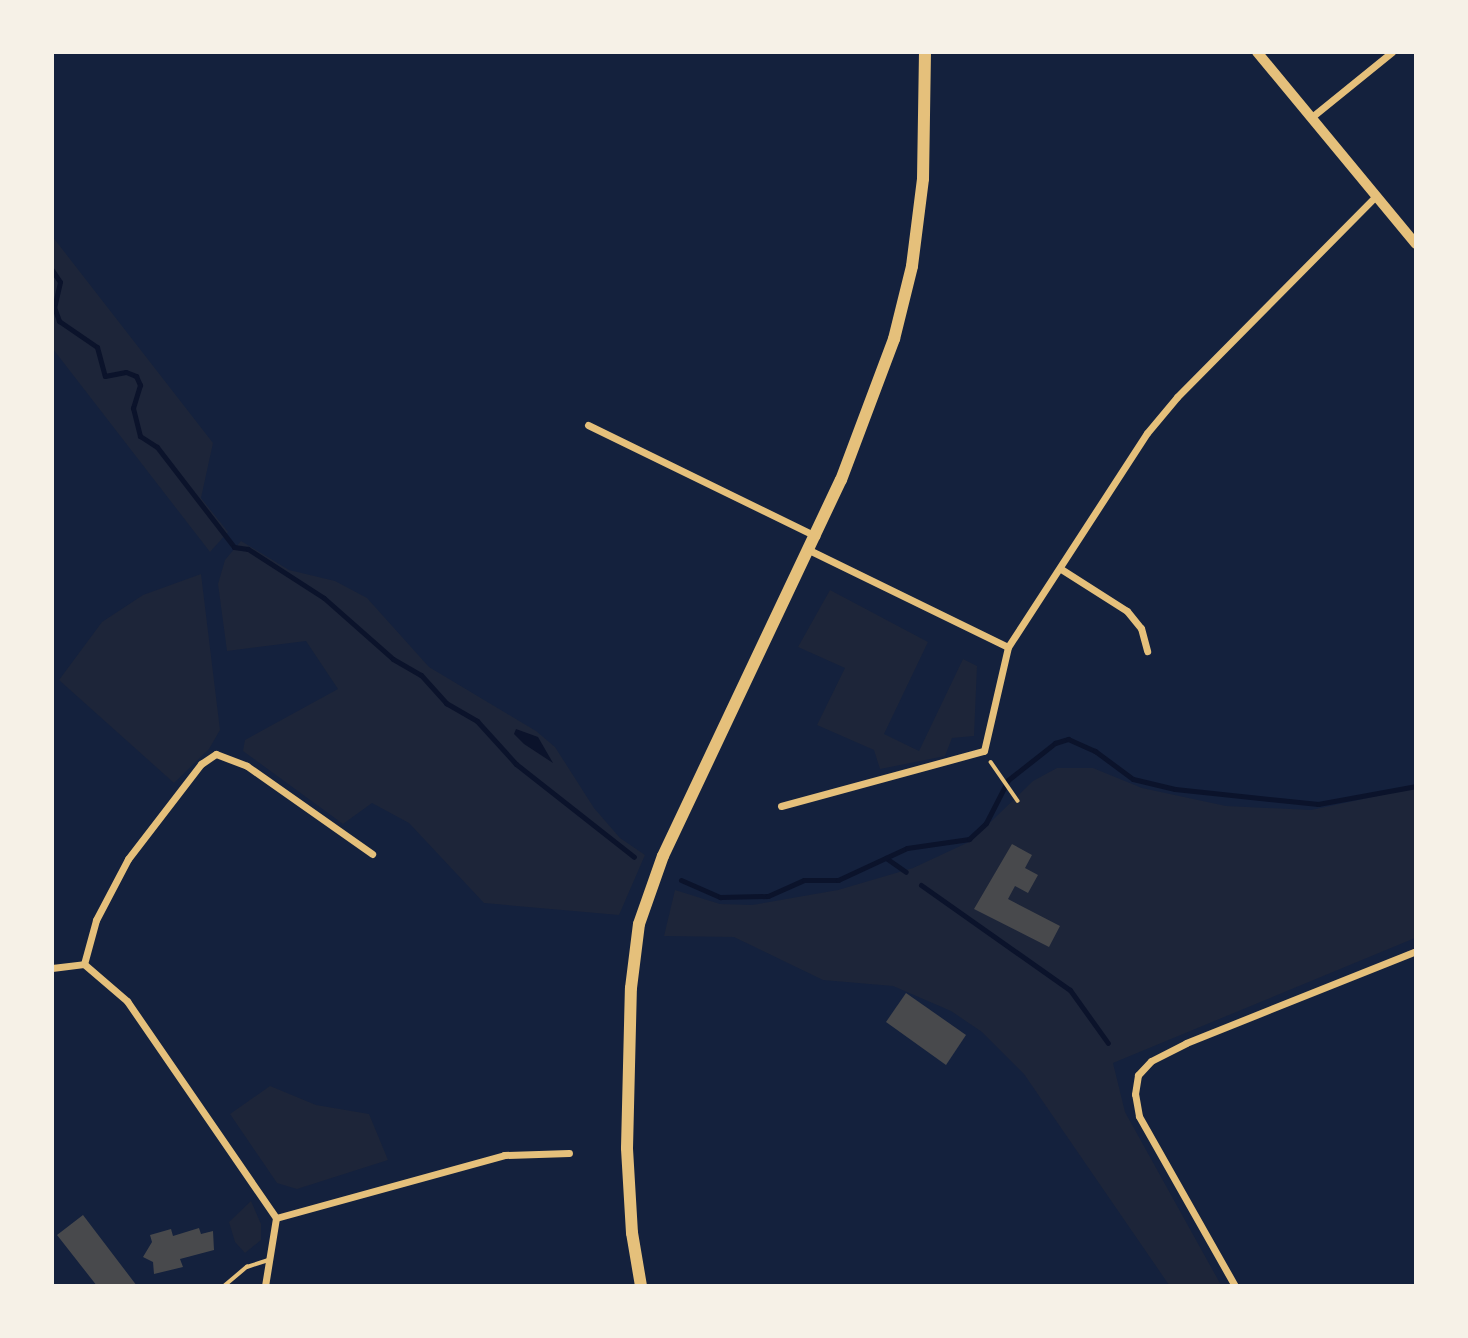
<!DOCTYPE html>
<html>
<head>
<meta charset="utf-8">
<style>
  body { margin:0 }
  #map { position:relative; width:1468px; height:1338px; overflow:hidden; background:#14213d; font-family:Quicksand,sans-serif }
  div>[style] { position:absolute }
  .green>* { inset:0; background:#1d2539 }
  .water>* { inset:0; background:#0b132b }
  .stream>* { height:5px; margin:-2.5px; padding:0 2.5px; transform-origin:2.5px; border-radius:2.5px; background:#0b132b }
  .building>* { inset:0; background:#48494c }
  .path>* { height:3.5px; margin:-1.75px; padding:0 1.75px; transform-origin:1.75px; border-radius:1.75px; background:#e5c07b }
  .service>* { height:3.5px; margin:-1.75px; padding:0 1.75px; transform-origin:1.75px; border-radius:1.75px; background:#e5c07b }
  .minor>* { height:7px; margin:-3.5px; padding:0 3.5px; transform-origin:3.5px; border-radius:3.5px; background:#e5c07b }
  .tertiary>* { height:10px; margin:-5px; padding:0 5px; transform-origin:5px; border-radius:5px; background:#e5c07b }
  .primary>* { height:12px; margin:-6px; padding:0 6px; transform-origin:6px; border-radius:6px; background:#e5c07b }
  span { translate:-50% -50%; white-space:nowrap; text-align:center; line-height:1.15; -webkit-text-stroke:5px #f6f1e7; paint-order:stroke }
  .frame { position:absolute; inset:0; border:54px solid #f6f1e7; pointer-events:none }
</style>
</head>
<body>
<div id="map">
  <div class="green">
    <div style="clip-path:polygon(52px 236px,213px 443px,201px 498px,228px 532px,210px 552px,53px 349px)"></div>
    <div style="clip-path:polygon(241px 541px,289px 570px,335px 581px,367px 598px,429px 667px,536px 731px,555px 747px,594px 808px,620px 838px,645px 855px,619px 915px,484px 903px,409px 823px,372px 803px,343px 824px,243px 751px,245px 740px,338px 689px,306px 641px,227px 651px,218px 584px,225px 560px)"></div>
    <div style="clip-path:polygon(201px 574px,220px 730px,209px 749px,174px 783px,59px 680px,102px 622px,143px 595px)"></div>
    <div style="clip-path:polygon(830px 590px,928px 642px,884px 734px,919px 751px,963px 659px,977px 666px,974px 736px,952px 738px,945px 756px,880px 769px,874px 750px,817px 725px,845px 668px,798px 647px)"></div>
    <div style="clip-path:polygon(1057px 768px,1093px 768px,1142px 788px,1226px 806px,1311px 810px,1415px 788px,1415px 938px,1113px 1063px,1125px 1112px,1221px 1285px,1169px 1285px,1024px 1074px,982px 1032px,951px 1011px,893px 986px,823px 980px,734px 937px,664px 936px,675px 890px,720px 904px,752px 905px,838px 890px,913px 868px,971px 841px,1033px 781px)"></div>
    <div style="clip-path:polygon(270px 1086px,316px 1105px,369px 1114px,388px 1160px,297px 1189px,277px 1183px,230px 1114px)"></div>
    <div style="clip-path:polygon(251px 1201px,261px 1224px,261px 1240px,245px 1253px,235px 1242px,229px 1222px)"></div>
  </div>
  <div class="water">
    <div style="clip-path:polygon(516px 729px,538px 737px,553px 763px,524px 744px,514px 734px)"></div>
  </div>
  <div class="stream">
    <div style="left:52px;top:270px;width:14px;rotate:56deg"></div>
    <div style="left:60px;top:282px;width:26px;rotate:103deg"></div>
    <div style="left:54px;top:307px;width:15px;rotate:70deg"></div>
    <div style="left:59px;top:321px;width:46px;rotate:34.4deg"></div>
    <div style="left:97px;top:347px;width:30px;rotate:75deg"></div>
    <div style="left:105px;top:376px;width:21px;rotate:-11deg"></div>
    <div style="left:126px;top:372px;width:11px;rotate:22deg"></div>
    <div style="left:136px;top:376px;width:10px;rotate:66deg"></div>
    <div style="left:140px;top:385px;width:24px;rotate:107deg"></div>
    <div style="left:133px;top:408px;width:29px;rotate:76deg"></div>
    <div style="left:140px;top:436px;width:20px;rotate:33deg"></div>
    <div style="left:157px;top:447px;width:126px;rotate:52.4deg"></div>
    <div style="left:234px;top:547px;width:14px;rotate:8deg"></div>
    <div style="left:248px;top:549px;width:90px;rotate:32.8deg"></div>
    <div style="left:324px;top:598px;width:92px;rotate:41.5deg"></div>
    <div style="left:393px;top:659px;width:32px;rotate:30deg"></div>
    <div style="left:421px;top:675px;width:38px;rotate:48deg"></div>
    <div style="left:446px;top:703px;width:36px;rotate:30deg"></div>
    <div style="left:477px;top:721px;width:58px;rotate:47.8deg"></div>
    <div style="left:516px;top:764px;width:150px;rotate:38.2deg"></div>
    <div style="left:886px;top:858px;width:24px;rotate:35deg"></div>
    <div style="left:681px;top:880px;width:43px;rotate:23.6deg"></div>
    <div style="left:720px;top:897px;width:48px;rotate:-1.2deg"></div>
    <div style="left:768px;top:896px;width:39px;rotate:-24deg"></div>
    <div style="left:804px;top:880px;width:34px"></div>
    <div style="left:838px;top:880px;width:76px;rotate:-24.9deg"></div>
    <div style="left:907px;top:848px;width:63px;rotate:-8.3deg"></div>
    <div style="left:969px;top:839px;width:23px;rotate:-43deg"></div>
    <div style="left:986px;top:823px;width:48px;rotate:-62.9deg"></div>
    <div style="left:1008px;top:780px;width:60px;rotate:-38.2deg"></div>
    <div style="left:1055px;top:743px;width:14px;rotate:-17deg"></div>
    <div style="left:1068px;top:739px;width:30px;rotate:24deg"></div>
    <div style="left:1095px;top:751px;width:47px;rotate:36.4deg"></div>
    <div style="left:1133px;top:779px;width:43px;rotate:13.4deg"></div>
    <div style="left:1175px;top:789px;width:144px;rotate:6deg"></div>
    <div style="left:1318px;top:804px;width:100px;rotate:-10.4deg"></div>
    <div style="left:921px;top:885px;width:182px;rotate:35.2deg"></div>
    <div style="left:1070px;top:990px;width:65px;rotate:54.4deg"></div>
  </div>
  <div class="building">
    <div style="clip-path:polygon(1012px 844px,1032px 855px,1025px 868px,1038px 875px,1028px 893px,1015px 886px,1008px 899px,1060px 926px,1049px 947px,974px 909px)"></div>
    <div style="clip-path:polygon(906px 993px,966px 1035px,946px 1065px,886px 1022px)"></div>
    <div style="clip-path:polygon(83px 1215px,102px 1240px,137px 1286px,97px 1286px,57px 1235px)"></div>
    <div style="clip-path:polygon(199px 1228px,201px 1234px,213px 1231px,214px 1250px,180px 1259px,183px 1267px,154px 1274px,153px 1262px,143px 1257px,152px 1242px,150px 1235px,171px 1229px,173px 1236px)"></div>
  </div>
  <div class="path">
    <div style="left:991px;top:762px;width:47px;rotate:55.3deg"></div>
  </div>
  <div class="service">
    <div style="left:224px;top:1286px;width:30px;rotate:-40deg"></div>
    <div style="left:247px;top:1267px;width:23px;rotate:-18deg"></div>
  </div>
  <div class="minor">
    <div style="left:1313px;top:116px;width:102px;rotate:-39deg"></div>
    <div style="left:588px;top:425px;width:254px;rotate:26deg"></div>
    <div style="left:809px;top:550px;width:221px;rotate:26deg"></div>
    <div style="left:1061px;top:569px;width:78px;rotate:32.5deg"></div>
    <div style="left:1127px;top:611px;width:22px;rotate:51deg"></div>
    <div style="left:1141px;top:628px;width:24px;rotate:75deg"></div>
    <div style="left:781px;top:806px;width:210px;rotate:-15.2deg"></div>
    <div style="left:984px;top:751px;width:107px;rotate:-77deg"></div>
    <div style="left:1008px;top:647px;width:255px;rotate:-57deg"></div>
    <div style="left:1147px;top:433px;width:47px;rotate:-50.2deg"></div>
    <div style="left:1177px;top:397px;width:284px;rotate:-45.3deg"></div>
    <div style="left:84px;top:964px;width:46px;rotate:-74.7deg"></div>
    <div style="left:96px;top:920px;width:69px;rotate:-62.3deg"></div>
    <div style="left:128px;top:859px;width:120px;rotate:-52.5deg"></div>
    <div style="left:201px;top:764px;width:18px;rotate:-34deg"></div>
    <div style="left:216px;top:754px;width:33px;rotate:21deg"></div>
    <div style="left:247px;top:766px;width:153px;rotate:35.1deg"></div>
    <div style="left:84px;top:964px;width:57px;rotate:40.7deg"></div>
    <div style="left:127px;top:1001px;width:263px;rotate:55.5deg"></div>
    <div style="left:276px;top:1218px;width:69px;rotate:99.2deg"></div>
    <div style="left:52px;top:968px;width:32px;rotate:-7deg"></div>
    <div style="left:276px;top:1218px;width:237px;rotate:-15.4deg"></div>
    <div style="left:504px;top:1155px;width:65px;rotate:-1.8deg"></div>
    <div style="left:1235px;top:1286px;width:195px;rotate:-119.5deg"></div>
    <div style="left:1139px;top:1116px;width:22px;rotate:-100deg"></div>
    <div style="left:1135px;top:1094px;width:19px;rotate:-81deg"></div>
    <div style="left:1138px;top:1075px;width:19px;rotate:-47deg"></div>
    <div style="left:1151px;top:1061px;width:39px;rotate:-27deg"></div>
    <div style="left:1186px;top:1043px;width:248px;rotate:-21.8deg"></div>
  </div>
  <div class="tertiary">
    <div style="left:1257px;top:52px;width:249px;rotate:50.4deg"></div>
  </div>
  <div class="primary">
    <div style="left:641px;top:1286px;width:54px;rotate:-99.6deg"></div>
    <div style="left:632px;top:1233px;width:85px;rotate:-93.4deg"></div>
    <div style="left:627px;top:1148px;width:160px;rotate:-88.6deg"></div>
    <div style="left:631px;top:988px;width:64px;rotate:-82.9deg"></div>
    <div style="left:639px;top:924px;width:72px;rotate:-70.6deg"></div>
    <div style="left:663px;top:856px;width:416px;rotate:-64.7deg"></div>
    <div style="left:841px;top:480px;width:151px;rotate:-69.4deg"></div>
    <div style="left:894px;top:339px;width:75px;rotate:-76.1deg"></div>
    <div style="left:912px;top:266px;width:88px;rotate:-82.8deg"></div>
    <div style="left:923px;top:179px;width:127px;rotate:-89.1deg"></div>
  </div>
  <div class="frame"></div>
</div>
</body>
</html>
